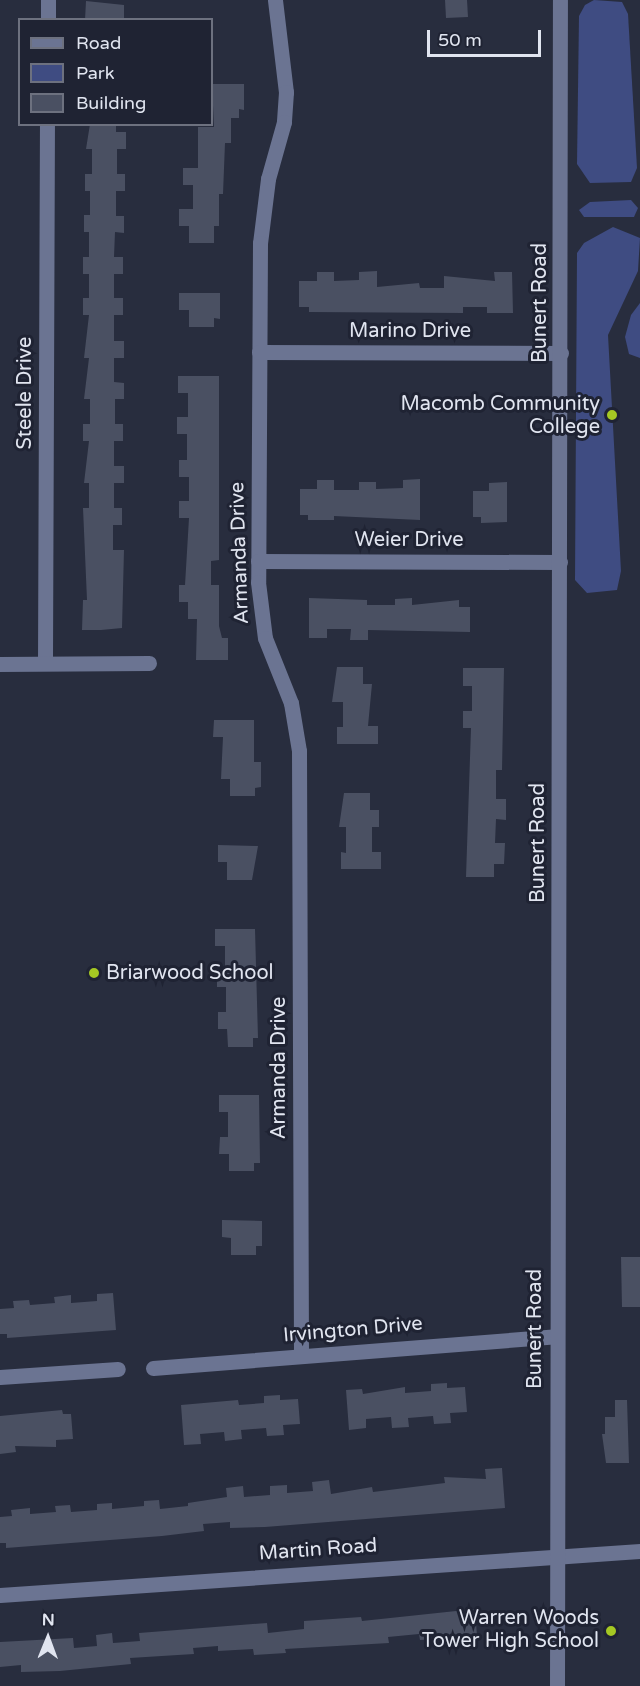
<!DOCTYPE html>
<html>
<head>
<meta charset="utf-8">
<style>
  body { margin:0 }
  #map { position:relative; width:640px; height:1686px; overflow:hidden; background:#282d3e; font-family:"Varela Round",sans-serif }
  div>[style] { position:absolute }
  .green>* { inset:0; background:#3f4c82 }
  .building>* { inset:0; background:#4a5062 }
  .minor>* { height:15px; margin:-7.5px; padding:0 7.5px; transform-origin:7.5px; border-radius:7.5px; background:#6b7492 }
  .dots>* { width:16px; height:16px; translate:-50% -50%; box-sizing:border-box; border:3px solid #1f2333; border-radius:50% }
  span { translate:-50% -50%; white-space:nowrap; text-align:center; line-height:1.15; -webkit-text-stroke:6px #1f2333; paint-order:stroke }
  .street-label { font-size:20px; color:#e1e5f0 }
  .poi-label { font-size:20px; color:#e1e5f0 }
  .right { translate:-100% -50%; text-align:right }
  .left { translate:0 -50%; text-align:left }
  .legend { position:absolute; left:18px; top:18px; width:195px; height:108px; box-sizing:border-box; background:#1f2333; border:2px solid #6d717f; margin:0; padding:8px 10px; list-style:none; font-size:18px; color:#e1e5f0 }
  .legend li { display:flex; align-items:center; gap:12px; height:30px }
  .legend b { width:30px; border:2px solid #6d717f }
  .north { position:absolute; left:18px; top:1608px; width:60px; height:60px; -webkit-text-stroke:4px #1f2333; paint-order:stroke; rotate:1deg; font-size:16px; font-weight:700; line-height:24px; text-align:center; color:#e1e5f0 }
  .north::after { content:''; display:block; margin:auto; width:21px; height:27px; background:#e1e5f0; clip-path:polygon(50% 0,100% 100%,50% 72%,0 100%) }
  .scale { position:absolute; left:427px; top:30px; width:114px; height:27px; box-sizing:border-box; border:3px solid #e1e5f0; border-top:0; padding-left:8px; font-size:18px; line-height:21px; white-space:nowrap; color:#e1e5f0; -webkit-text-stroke:4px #1f2333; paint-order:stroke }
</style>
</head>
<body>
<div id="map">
  <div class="green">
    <div style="clip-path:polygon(594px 0,622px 2px,628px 14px,637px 168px,631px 182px,590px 183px,577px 164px,579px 16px,585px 5px)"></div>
    <div style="clip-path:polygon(631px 200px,638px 208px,634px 217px,584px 217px,579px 210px,590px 202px)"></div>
    <div style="clip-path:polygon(613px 227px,640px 238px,638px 271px,608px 335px,621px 571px,617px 590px,587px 593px,575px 580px,577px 253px,584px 243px)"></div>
    <div style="clip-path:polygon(640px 303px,640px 358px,629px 354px,625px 337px,631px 315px)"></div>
  </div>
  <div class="building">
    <div style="clip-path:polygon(445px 0,467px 0,468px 17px,446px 18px)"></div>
    <div style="clip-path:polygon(86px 1px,124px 5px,124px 19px,85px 20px)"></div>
    <div style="clip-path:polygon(212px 84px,244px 84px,244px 110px,239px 109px,239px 118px,231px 118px,231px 143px,225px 143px,223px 194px,219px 194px,219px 226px,214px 226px,214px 243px,189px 243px,189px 226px,179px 226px,179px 209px,193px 209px,193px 185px,183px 185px,183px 168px,198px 168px,198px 127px,214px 127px)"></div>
    <div style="clip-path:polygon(90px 124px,116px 124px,116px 132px,126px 132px,126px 149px,117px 149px,117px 174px,125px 174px,125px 191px,116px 191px,116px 216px,124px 216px,124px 233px,115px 232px,114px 257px,123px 257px,123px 274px,114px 274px,114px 298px,123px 298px,123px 315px,114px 315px,114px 341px,124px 341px,124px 358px,114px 358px,114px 382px,124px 383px,124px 399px,115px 399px,115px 424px,123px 424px,123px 441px,114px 441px,114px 466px,124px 466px,124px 483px,114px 483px,114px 508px,122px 508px,122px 525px,113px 525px,113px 550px,124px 550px,122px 628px,101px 630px,82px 630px,83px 600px,87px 600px,83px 508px,89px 508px,89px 483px,84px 483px,89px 441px,83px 441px,83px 424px,90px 424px,90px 399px,84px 399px,89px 358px,84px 358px,89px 315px,83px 315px,83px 298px,89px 298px,89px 274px,83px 274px,83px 257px,89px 257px,89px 232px,84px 232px,84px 215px,90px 215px,90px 191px,85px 191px,85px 174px,92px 174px,92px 149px,86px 149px)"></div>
    <div style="clip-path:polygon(377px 271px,377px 287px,419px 283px,420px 288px,444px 288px,444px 276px,495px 281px,494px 272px,512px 272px,513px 313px,487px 313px,487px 307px,463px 307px,463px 313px,309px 312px,309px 307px,299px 307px,299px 281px,317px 281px,317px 272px,334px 272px,334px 281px,359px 280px,359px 272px)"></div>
    <div style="clip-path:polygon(179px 293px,220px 293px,220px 319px,214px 318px,214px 327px,189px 327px,189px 310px,179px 310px)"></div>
    <div style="clip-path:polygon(178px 376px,219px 376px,219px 560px,211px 561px,211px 585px,219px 585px,219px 626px,222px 638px,228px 638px,228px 660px,196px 660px,197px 619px,188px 619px,188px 602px,179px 602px,179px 585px,185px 585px,189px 518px,179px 518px,179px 501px,189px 501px,189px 477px,179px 477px,179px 460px,187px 460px,187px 434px,177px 434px,177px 417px,188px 417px,188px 393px,178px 393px)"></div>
    <div style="clip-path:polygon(420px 479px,420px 520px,334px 516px,334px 520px,308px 520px,308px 515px,300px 515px,300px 489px,317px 489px,317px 480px,334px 480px,334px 490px,359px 490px,359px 482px,376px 482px,376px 489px,403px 488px,403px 480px)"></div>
    <div style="clip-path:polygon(507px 482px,507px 522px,481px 523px,481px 517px,473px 517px,473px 491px,489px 491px,489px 483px)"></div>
    <div style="clip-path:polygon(309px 598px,367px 600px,367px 605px,395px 605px,395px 599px,412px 598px,412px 605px,459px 600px,459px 607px,470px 607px,470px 632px,368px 630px,368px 640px,350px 640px,351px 629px,327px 629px,327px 638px,309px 638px)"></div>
    <div style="clip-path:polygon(337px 667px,363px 667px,363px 684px,372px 684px,368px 726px,378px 726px,378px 744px,337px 744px,337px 727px,343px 727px,343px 702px,332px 702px)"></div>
    <div style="clip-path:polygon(463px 668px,504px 668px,502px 770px,496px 770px,496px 799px,506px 799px,506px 820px,496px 819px,495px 843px,505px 843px,504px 864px,494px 864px,494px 877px,466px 877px,471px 728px,463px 728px,463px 711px,472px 711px,472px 686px,463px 686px)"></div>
    <div style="clip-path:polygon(214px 720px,254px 720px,254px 762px,261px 762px,261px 787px,255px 788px,255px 796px,230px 796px,230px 779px,221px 779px,223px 737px,213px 737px)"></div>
    <div style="clip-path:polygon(344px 793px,370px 793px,370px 810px,379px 810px,379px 827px,372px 827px,372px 852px,381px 852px,381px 869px,341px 869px,341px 852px,346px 853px,346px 827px,339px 827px)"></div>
    <div style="clip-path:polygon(218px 845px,258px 846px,252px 880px,227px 880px,227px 862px,218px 862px)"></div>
    <div style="clip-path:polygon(215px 929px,255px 929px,258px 1038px,253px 1038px,253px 1047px,228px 1047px,227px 1029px,218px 1029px,218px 1012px,226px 1012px,226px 987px,217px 987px,217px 970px,225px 970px,225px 946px,215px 946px)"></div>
    <div style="clip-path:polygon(219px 1095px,259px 1095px,260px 1163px,254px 1163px,254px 1171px,229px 1171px,229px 1154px,219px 1154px,220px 1137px,228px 1137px,228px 1112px,219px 1112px)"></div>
    <div style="clip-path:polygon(222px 1220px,262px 1221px,262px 1246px,256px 1246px,256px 1255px,231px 1255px,231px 1238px,222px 1237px)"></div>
    <div style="clip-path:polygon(621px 1257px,640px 1257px,640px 1307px,622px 1307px)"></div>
    <div style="clip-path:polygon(113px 1293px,116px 1330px,7px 1338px,7px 1334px,0 1334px,0 1309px,14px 1308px,13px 1301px,29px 1300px,30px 1305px,55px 1303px,54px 1297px,71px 1295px,71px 1303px,97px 1301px,97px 1294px)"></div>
    <div style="clip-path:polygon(447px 1383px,447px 1388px,465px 1387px,467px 1412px,450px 1413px,451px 1423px,434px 1424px,433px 1416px,408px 1418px,409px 1427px,392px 1428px,391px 1417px,366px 1419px,366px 1428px,349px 1430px,346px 1390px,362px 1389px,363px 1394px,405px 1387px,405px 1393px,431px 1391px,431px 1384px)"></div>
    <div style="clip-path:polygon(280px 1395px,280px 1400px,298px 1399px,300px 1424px,283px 1425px,284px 1435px,267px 1436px,266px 1428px,241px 1430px,242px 1439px,225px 1441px,224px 1432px,200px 1434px,201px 1444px,184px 1445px,181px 1405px,238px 1400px,239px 1405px,264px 1403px,264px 1396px)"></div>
    <div style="clip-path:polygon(615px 1400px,627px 1400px,629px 1463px,606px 1463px,602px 1434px,605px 1434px,605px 1417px,615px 1417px)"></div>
    <div style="clip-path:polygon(62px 1410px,63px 1414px,71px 1414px,73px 1439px,56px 1440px,56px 1447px,15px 1446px,16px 1452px,0 1454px,0 1416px)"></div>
    <div style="clip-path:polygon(502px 1468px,505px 1508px,265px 1527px,230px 1528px,230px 1522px,203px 1524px,204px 1531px,162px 1536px,6px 1548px,6px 1543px,0 1543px,0 1517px,12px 1516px,11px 1510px,30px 1508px,30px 1514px,56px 1512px,55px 1506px,70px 1505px,71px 1512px,97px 1510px,97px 1504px,112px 1503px,112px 1509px,144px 1506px,144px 1501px,159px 1500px,160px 1509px,188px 1506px,188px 1503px,227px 1497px,226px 1488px,243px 1486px,244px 1497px,270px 1495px,270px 1486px,287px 1485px,287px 1493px,313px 1491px,312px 1482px,329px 1480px,331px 1494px,372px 1487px,373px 1492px,445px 1483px,444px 1477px,486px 1479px,485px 1469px)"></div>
    <div style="clip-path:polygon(475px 1609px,477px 1636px,420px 1640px,419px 1634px,388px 1637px,389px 1643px,285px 1649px,286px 1653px,254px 1655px,253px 1649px,218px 1651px,218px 1646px,193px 1648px,194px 1654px,130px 1658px,131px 1664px,60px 1671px,21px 1672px,21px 1665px,0 1667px,0 1642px,73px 1638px,74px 1648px,97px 1646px,96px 1635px,112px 1633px,113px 1643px,140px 1641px,139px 1633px,267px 1623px,268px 1633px,304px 1629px,304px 1621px,361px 1617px,362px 1621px)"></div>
  </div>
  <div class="minor">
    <div style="left:275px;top:0;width:93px;rotate:83.2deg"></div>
    <div style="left:286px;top:92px;width:30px;rotate:94deg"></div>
    <div style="left:284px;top:122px;width:59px;rotate:105.7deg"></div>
    <div style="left:268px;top:179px;width:64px;rotate:97.1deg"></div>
    <div style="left:260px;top:243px;width:339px;rotate:90.3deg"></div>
    <div style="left:258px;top:582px;width:56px;rotate:82.9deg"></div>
    <div style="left:265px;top:638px;width:70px;rotate:68.2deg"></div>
    <div style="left:291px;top:703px;width:49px;rotate:80.5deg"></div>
    <div style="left:299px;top:751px;width:604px;rotate:89.81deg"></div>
    <div style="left:48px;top:20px;width:20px;rotate:-90deg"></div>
    <div style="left:259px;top:352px;width:302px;rotate:0.2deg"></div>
    <div style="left:258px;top:561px;width:302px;rotate:0.2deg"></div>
    <div style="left:45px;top:662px;width:538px;rotate:-89.79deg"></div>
    <div style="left:0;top:664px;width:149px;rotate:-0.4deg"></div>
    <div style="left:153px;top:1368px;width:404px;rotate:-4.5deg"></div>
    <div style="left:0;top:1377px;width:118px;rotate:-3.9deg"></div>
    <div style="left:0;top:1595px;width:642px;rotate:-3.93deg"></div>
    <div style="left:557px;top:1686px;width:1686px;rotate:-89.9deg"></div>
  </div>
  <div class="dots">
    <div style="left:612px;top:415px;background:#a5c823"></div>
    <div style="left:94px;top:973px;background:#a5c823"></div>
    <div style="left:611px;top:1631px;background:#a5c823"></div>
  </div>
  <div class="street-label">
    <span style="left:540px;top:303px;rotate:-90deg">Bunert Road</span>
    <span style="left:410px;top:331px">Marino Drive</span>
    <span style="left:25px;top:393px;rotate:-90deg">Steele Drive</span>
    <span style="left:409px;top:540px">Weier Drive</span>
    <span style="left:240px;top:553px;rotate:-92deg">Armanda Drive</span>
    <span style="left:538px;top:843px;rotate:-90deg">Bunert Road</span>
    <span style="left:279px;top:1068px;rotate:-90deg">Armanda Drive</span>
    <span style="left:535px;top:1329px;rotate:-90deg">Bunert Road</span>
    <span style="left:353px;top:1330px;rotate:-5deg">Irvington Drive</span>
    <span style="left:318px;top:1550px;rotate:-4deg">Martin Road</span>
  </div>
  <div class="poi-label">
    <span class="right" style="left:600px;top:416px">Macomb Community<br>College</span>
    <span class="left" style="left:106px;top:973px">Briarwood School</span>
    <span class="right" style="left:599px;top:1630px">Warren Woods<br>Tower High School</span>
  </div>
  <ul class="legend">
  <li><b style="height:8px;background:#6b7492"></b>Road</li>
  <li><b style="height:16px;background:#3f4c82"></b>Park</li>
  <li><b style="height:16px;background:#4a5062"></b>Building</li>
  </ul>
  <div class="north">N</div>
  <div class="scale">50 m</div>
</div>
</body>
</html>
